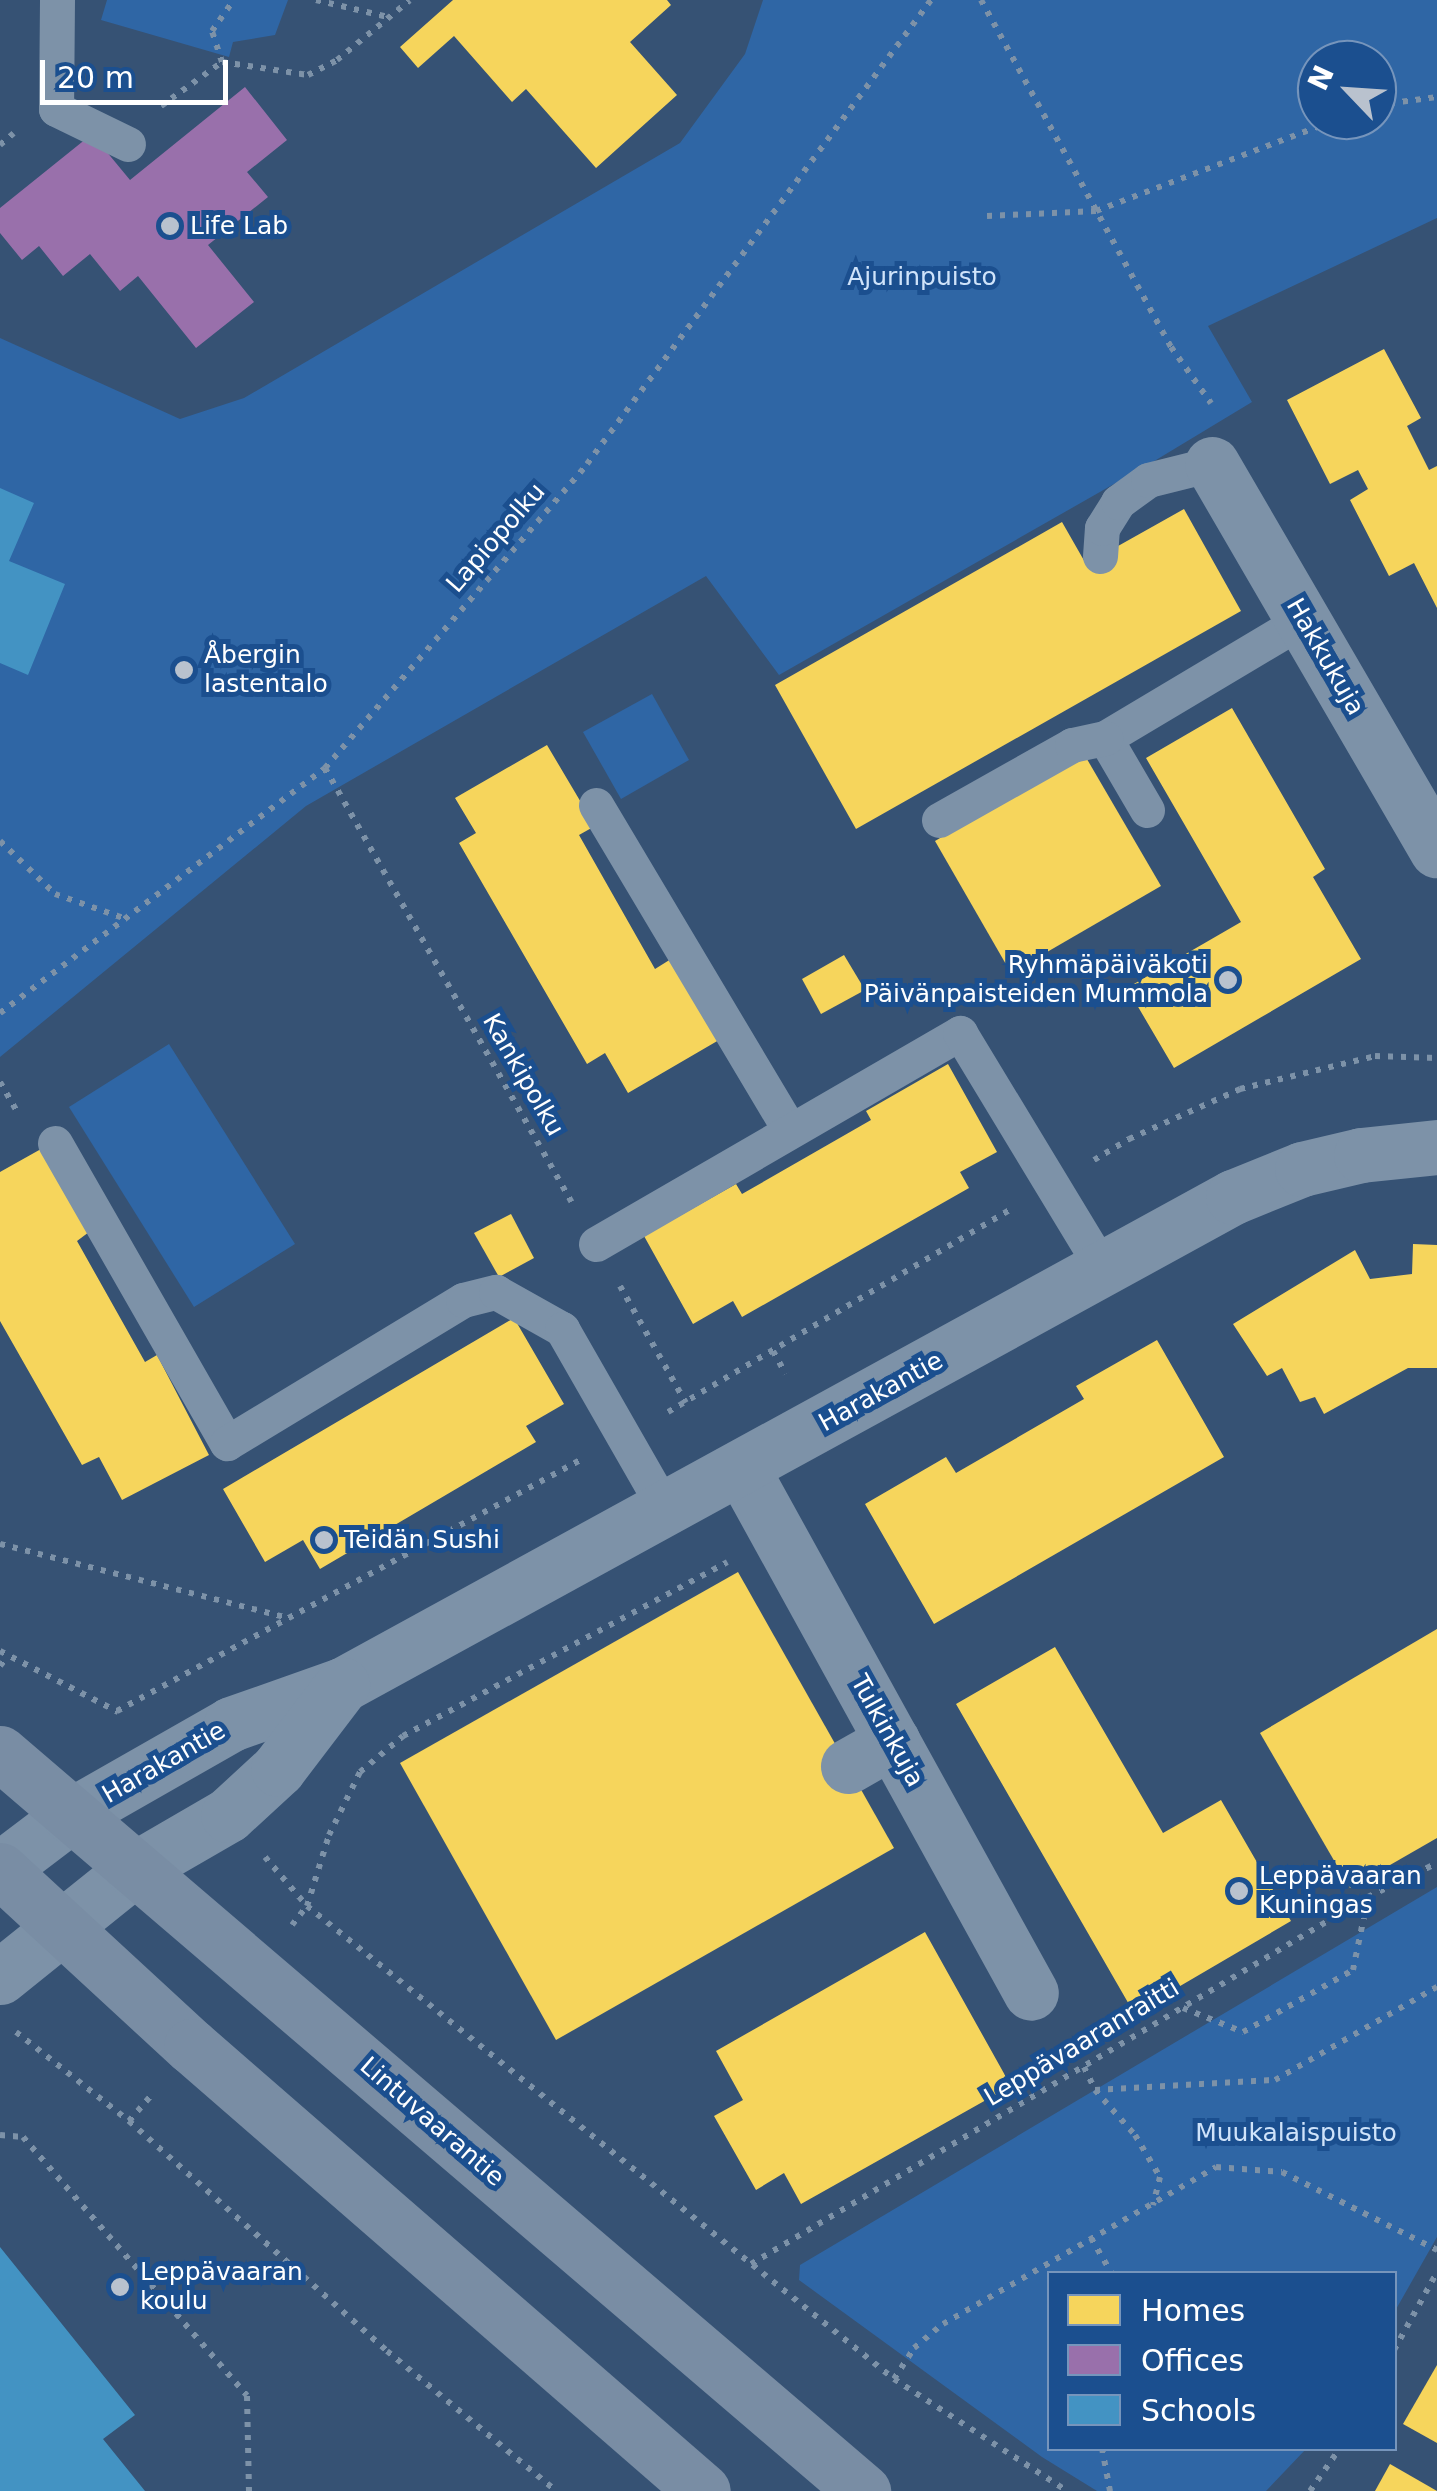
<!DOCTYPE html>
<html>
<head>
<meta charset="utf-8">
<style>
  body { margin:0 }
  #map { position:relative; width:1437px; height:2491px; overflow:hidden; background:#365274; font-family:"DejaVu Sans",sans-serif }
  div>[style] { position:absolute }
  .green>* { inset:0; background:#2f66a5 }
  .homes>* { inset:0; background:#f6d55c }
  .offices>* { inset:0; background:#9970ab }
  .schools>* { inset:0; background:#4393c3 }
  .path>* { height:6px; margin-top:-3px; transform-origin:0; background:repeating-linear-gradient(90deg,#7d92a8 0 5px,transparent 0 13px) }
  .lane>* { height:35px; margin:-17.5px; padding:0 17.5px; transform-origin:17.5px; border-radius:17.5px; background:#7d92a8 }
  .street>* { height:55px; margin:-27.5px; padding:0 27.5px; transform-origin:27.5px; border-radius:27.5px; background:#7d92a8 }
  .secondary>* { height:55px; margin:-27.5px; padding:0 27.5px; transform-origin:27.5px; border-radius:27.5px; background:#798da4 }
  .dots>* { width:28px; height:28px; translate:-50% -50%; box-sizing:border-box; border:5px solid #1b4f8f; border-radius:50% }
  span { translate:-50% -50%; white-space:nowrap; text-align:center; line-height:1.15; -webkit-text-stroke:10px #1b4f8f; paint-order:stroke }
  .poi-label { font-size:25px; color:#fff }
  .left { translate:0 -50%; text-align:left }
  .right { translate:-100% -50%; text-align:right }
  .park-label { font-size:25px; color:#cfe3fa }
  .street-label { font-size:25px; color:#fff }
  .legend { position:absolute; left:1047px; top:2271px; width:350px; height:180px; box-sizing:border-box; background:#1b4f8f; border:2px solid #7695bc; margin:0; padding:12px 18px; list-style:none; font-size:30px; color:#fff }
  .legend li { display:flex; align-items:center; gap:20px; height:50px }
  .legend b { width:50px; border:2px solid #7695bc }
  .north { position:absolute; left:1297px; top:40px; width:100px; height:100px; box-sizing:border-box; background:#1b4f8f; border:2px solid #7695bc; border-radius:50%; rotate:295deg; font-size:28px; font-weight:700; line-height:40px; text-align:center; color:#fff }
  .north::after { content:''; display:block; margin:auto; width:35px; height:45px; background:#b9c2ce; clip-path:polygon(50% 0,100% 100%,50% 72%,0 100%) }
  .scale { position:absolute; left:40px; top:60px; width:188px; height:45px; box-sizing:border-box; border:5px solid #fff; border-top:0; padding-left:12px; font-size:30px; line-height:35px; white-space:nowrap; color:#fff; -webkit-text-stroke:8px #1b4f8f; paint-order:stroke }
</style>
</head>
<body>
<div id="map">
  <div class="green">
    <div style="clip-path:polygon(107px 0,288px 0,275px 35px,233px 42px,229px 57px,101px 20px)"></div>
    <div style="clip-path:polygon(evenodd,763px 0,1437px 0,1437px 218px,1208px 326px,1252px 402px,1156px 460px,779px 675px,706px 576px,306px 806px,0 1057px,0 338px,180px 419px,244px 398px,680px 143px,745px 54px,763px 0,1317px 60px,1377px 60px,1377px 120px,1317px 120px,1317px 60px)"></div>
    <div style="clip-path:polygon(652px 694px,689px 760px,621px 799px,583px 732px)"></div>
    <div style="clip-path:polygon(169px 1044px,295px 1244px,194px 1307px,69px 1107px)"></div>
    <div style="clip-path:polygon(1437px 1887px,1437px 2237px,1395px 2311px,1394px 2274px,1050px 2274px,1050px 2448px,1306px 2449px,1266px 2491px,1097px 2491px,1042px 2457px,799px 2280px,800px 2265px)"></div>
  </div>
  <div class="homes">
    <div style="clip-path:polygon(453px 0,667px 0,671px 5px,630px 42px,677px 95px,596px 168px,526px 89px,512px 102px,454px 36px,418px 68px,400px 47px)"></div>
    <div style="clip-path:polygon(1384px 349px,1421px 418px,1407px 426px,1429px 470px,1437px 466px,1437px 608px,1414px 563px,1389px 576px,1350px 500px,1368px 489px,1358px 470px,1330px 484px,1287px 400px)"></div>
    <div style="clip-path:polygon(1184px 509px,1241px 611px,856px 829px,775px 685px,1062px 522px,1086px 564px)"></div>
    <div style="clip-path:polygon(1232px 708px,1325px 869px,1313px 877px,1361px 959px,1174px 1068px,1127px 988px,1241px 922px,1146px 758px)"></div>
    <div style="clip-path:polygon(547px 745px,595px 826px,579px 835px,655px 969px,671px 959px,719px 1040px,628px 1093px,605px 1053px,587px 1064px,459px 843px,476px 833px,455px 798px)"></div>
    <div style="clip-path:polygon(1084px 754px,1161px 886px,1011px 973px,935px 841px)"></div>
    <div style="clip-path:polygon(844px 955px,865px 990px,821px 1014px,802px 979px)"></div>
    <div style="clip-path:polygon(948px 1064px,997px 1152px,960px 1172px,969px 1188px,742px 1317px,733px 1301px,693px 1324px,644px 1236px,736px 1184px,742px 1194px,871px 1120px,866px 1111px)"></div>
    <div style="clip-path:polygon(41px 1149px,89px 1232px,77px 1241px,145px 1362px,157px 1355px,209px 1455px,122px 1500px,99px 1457px,82px 1465px,0 1321px,0 1172px)"></div>
    <div style="clip-path:polygon(511px 1214px,534px 1258px,499px 1277px,474px 1233px)"></div>
    <div style="clip-path:polygon(1413px 1244px,1437px 1245px,1437px 1368px,1408px 1368px,1324px 1414px,1315px 1397px,1300px 1402px,1282px 1368px,1267px 1376px,1233px 1324px,1355px 1250px,1370px 1279px,1412px 1274px)"></div>
    <div style="clip-path:polygon(514px 1318px,564px 1404px,526px 1426px,536px 1442px,320px 1569px,303px 1540px,265px 1562px,223px 1489px)"></div>
    <div style="clip-path:polygon(1157px 1340px,1224px 1457px,934px 1624px,865px 1504px,946px 1457px,956px 1473px,1084px 1399px,1076px 1386px)"></div>
    <div style="clip-path:polygon(738px 1572px,894px 1848px,556px 2040px,400px 1763px)"></div>
    <div style="clip-path:polygon(1437px 1629px,1437px 1838px,1350px 1888px,1260px 1733px)"></div>
    <div style="clip-path:polygon(1055px 1647px,1163px 1833px,1221px 1800px,1291px 1921px,1134px 2013px,956px 1704px)"></div>
    <div style="clip-path:polygon(925px 1932px,1011px 2086px,801px 2204px,784px 2173px,756px 2190px,714px 2116px,743px 2100px,716px 2051px)"></div>
    <div style="clip-path:polygon(1437px 2365px,1437px 2443px,1403px 2424px)"></div>
    <div style="clip-path:polygon(1390px 2464px,1437px 2491px,1375px 2491px)"></div>
  </div>
  <div class="offices">
    <div style="clip-path:polygon(245px 87px,287px 140px,247px 172px,268px 197px,208px 245px,254px 302px,196px 348px,138px 276px,120px 291px,90px 254px,63px 276px,39px 246px,22px 260px,0 233px,0 208px,92px 134px,130px 180px)"></div>
  </div>
  <div class="schools">
    <div style="clip-path:polygon(0 488px,34px 503px,9px 561px,65px 584px,28px 675px,0 663px)"></div>
    <div style="clip-path:polygon(0 2247px,135px 2415px,103px 2439px,145px 2491px,0 2491px)"></div>
  </div>
  <div class="path">
    <div style="left:316px;top:0;width:74px;rotate:13.3deg"></div>
    <div style="left:981px;top:0;width:396px;rotate:61.3deg"></div>
    <div style="left:1171px;top:347px;width:69px;rotate:54.5deg"></div>
    <div style="left:222px;top:62px;width:33px;rotate:-108deg"></div>
    <div style="left:212px;top:31px;width:38px;rotate:-55deg"></div>
    <div style="left:1377px;top:105px;width:61px;rotate:-7.6deg"></div>
    <div style="left:161px;top:106px;width:75px;rotate:-35.8deg"></div>
    <div style="left:222px;top:62px;width:87px;rotate:8.6deg"></div>
    <div style="left:308px;top:75px;width:33px;rotate:-27deg"></div>
    <div style="left:337px;top:60px;width:94px;rotate:-39.4deg"></div>
    <div style="left:0;top:145px;width:18px;rotate:-41deg"></div>
    <div style="left:987px;top:216px;width:109px;rotate:-2.6deg"></div>
    <div style="left:1096px;top:211px;width:256px;rotate:-20.8deg"></div>
    <div style="left:325px;top:768px;width:499px;rotate:60.4deg"></div>
    <div style="left:0;top:841px;width:76px;rotate:43.9deg"></div>
    <div style="left:55px;top:894px;width:72px;rotate:19.4deg"></div>
    <div style="left:0;top:1013px;width:407px;rotate:-37deg"></div>
    <div style="left:325px;top:768px;width:401px;rotate:-49.2deg"></div>
    <div style="left:587px;top:464px;width:578px;rotate:-53.45deg"></div>
    <div style="left:0;top:1082px;width:34px;rotate:60deg"></div>
    <div style="left:1094px;top:1160px;width:41px;rotate:-31deg"></div>
    <div style="left:1129px;top:1139px;width:122px;rotate:-24.2deg"></div>
    <div style="left:1240px;top:1089px;width:139px;rotate:-13.7deg"></div>
    <div style="left:1375px;top:1056px;width:62px;rotate:1.8deg"></div>
    <div style="left:620px;top:1286px;width:134px;rotate:60.6deg"></div>
    <div style="left:773px;top:1351px;width:26px;rotate:61deg"></div>
    <div style="left:668px;top:1412px;width:397px;rotate:-30.6deg"></div>
    <div style="left:0;top:1544px;width:297px;rotate:14.4deg"></div>
    <div style="left:0;top:1651px;width:133px;rotate:27.3deg"></div>
    <div style="left:0;top:1666px;width:11px;rotate:-52deg"></div>
    <div style="left:117px;top:1711px;width:529px;rotate:-28.45deg"></div>
    <div style="left:265px;top:1857px;width:65px;rotate:49.4deg"></div>
    <div style="left:307px;top:1906px;width:754px;rotate:38.86deg"></div>
    <div style="left:894px;top:2379px;width:206px;rotate:32.9deg"></div>
    <div style="left:292px;top:1925px;width:24px;rotate:-52deg"></div>
    <div style="left:307px;top:1906px;width:74px;rotate:-72.8deg"></div>
    <div style="left:329px;top:1835px;width:70px;rotate:-63.8deg"></div>
    <div style="left:360px;top:1772px;width:56px;rotate:-39.9deg"></div>
    <div style="left:403px;top:1736px;width:368px;rotate:-28.2deg"></div>
    <div style="left:1183px;top:2008px;width:65px;rotate:21.8deg"></div>
    <div style="left:1243px;top:2032px;width:126px;rotate:-29.4deg"></div>
    <div style="left:1353px;top:1970px;width:75px;rotate:-78.4deg"></div>
    <div style="left:16px;top:2032px;width:144px;rotate:38.2deg"></div>
    <div style="left:129px;top:2121px;width:346px;rotate:41.7deg"></div>
    <div style="left:387px;top:2351px;width:219px;rotate:39.6deg"></div>
    <div style="left:1084px;top:2067px;width:25px;rotate:64deg"></div>
    <div style="left:1095px;top:2090px;width:60px;rotate:48.4deg"></div>
    <div style="left:1135px;top:2135px;width:49px;rotate:59.2deg"></div>
    <div style="left:1160px;top:2177px;width:29px;rotate:104deg"></div>
    <div style="left:1095px;top:2090px;width:180px;rotate:-3.2deg"></div>
    <div style="left:1275px;top:2080px;width:187px;rotate:-29.9deg"></div>
    <div style="left:129px;top:2121px;width:37px;rotate:-49deg"></div>
    <div style="left:0;top:2135px;width:23px;rotate:5deg"></div>
    <div style="left:23px;top:2137px;width:342px;rotate:49.1deg"></div>
    <div style="left:247px;top:2396px;width:95px;rotate:88.8deg"></div>
    <div style="left:1091px;top:2238px;width:42px;rotate:59.7deg"></div>
    <div style="left:751px;top:2264px;width:718px;rotate:-30.74deg"></div>
    <div style="left:1368px;top:1897px;width:77px;rotate:-26.2deg"></div>
    <div style="left:1394px;top:2350px;width:89px;rotate:-61.1deg"></div>
    <div style="left:894px;top:2379px;width:37px;rotate:-57deg"></div>
    <div style="left:914px;top:2348px;width:38px;rotate:-40deg"></div>
    <div style="left:943px;top:2324px;width:315px;rotate:-29.9deg"></div>
    <div style="left:1216px;top:2167px;width:66px;rotate:4.3deg"></div>
    <div style="left:1282px;top:2172px;width:174px;rotate:26.7deg"></div>
    <div style="left:1102px;top:2448px;width:44px;rotate:79.5deg"></div>
    <div style="left:1310px;top:2491px;width:52px;rotate:-55.1deg"></div>
  </div>
  <div class="lane">
    <div style="left:57px;top:0;width:109px;rotate:90.5deg"></div>
    <div style="left:56px;top:109px;width:80px;rotate:25.9deg"></div>
    <div style="left:1100px;top:556px;width:28px;rotate:-86deg"></div>
    <div style="left:1102px;top:528px;width:31px;rotate:-58deg"></div>
    <div style="left:1118px;top:502px;width:37px;rotate:-36deg"></div>
    <div style="left:1148px;top:480px;width:66px;rotate:-14deg"></div>
    <div style="left:596px;top:805px;width:379px;rotate:59.2deg"></div>
    <div style="left:1147px;top:810px;width:83px;rotate:-120.3deg"></div>
    <div style="left:1105px;top:738px;width:230px;rotate:-30.8deg"></div>
    <div style="left:939px;top:820px;width:153px;rotate:-29.4deg"></div>
    <div style="left:1072px;top:745px;width:34px;rotate:-12deg"></div>
    <div style="left:55px;top:1143px;width:346px;rotate:60.2deg"></div>
    <div style="left:227px;top:1443px;width:276px;rotate:-31.2deg"></div>
    <div style="left:463px;top:1300px;width:34px;rotate:-14deg"></div>
    <div style="left:496px;top:1292px;width:76px;rotate:29.3deg"></div>
    <div style="left:562px;top:1329px;width:207px;rotate:60.2deg"></div>
    <div style="left:596px;top:1244px;width:421px;rotate:-30.1deg"></div>
    <div style="left:960px;top:1033px;width:276px;rotate:58.8deg"></div>
  </div>
  <div class="street">
    <div style="left:1212px;top:464px;width:447px;rotate:59.8deg"></div>
    <div style="left:742px;top:1469px;width:598px;rotate:61.12deg"></div>
    <div style="left:848px;top:1766px;width:51px;rotate:-29.6deg"></div>
    <div style="left:0;top:1869px;width:88px;rotate:-37.1deg"></div>
    <div style="left:70px;top:1816px;width:185px;rotate:-29.7deg"></div>
    <div style="left:231px;top:1724px;width:118px;rotate:-19.4deg"></div>
    <div style="left:342px;top:1685px;width:1016px;rotate:-28.71deg"></div>
    <div style="left:1233px;top:1197px;width:74px;rotate:-22.1deg"></div>
    <div style="left:1302px;top:1169px;width:61px;rotate:-13.3deg"></div>
    <div style="left:1361px;top:1155px;width:76px;rotate:-6deg"></div>
    <div style="left:0;top:1977px;width:171px;rotate:-38.8deg"></div>
    <div style="left:133px;top:1870px;width:110px;rotate:-30.1deg"></div>
    <div style="left:228px;top:1815px;width:68px;rotate:-42.6deg"></div>
    <div style="left:278px;top:1769px;width:106px;rotate:-52.7deg"></div>
  </div>
  <div class="secondary">
    <div style="left:0;top:1753px;width:1136px;rotate:40.54deg"></div>
    <div style="left:0;top:1870px;width:260px;rotate:42.7deg"></div>
    <div style="left:191px;top:2046px;width:678px;rotate:41deg"></div>
  </div>
  <div class="dots">
    <div style="left:170px;top:226px;background:#b9c2ce"></div>
    <div style="left:184px;top:670px;background:#b9c2ce"></div>
    <div style="left:1228px;top:980px;background:#b9c2ce"></div>
    <div style="left:324px;top:1540px;background:#b9c2ce"></div>
    <div style="left:1239px;top:1891px;background:#b9c2ce"></div>
    <div style="left:120px;top:2287px;background:#b9c2ce"></div>
  </div>
  <div class="poi-label">
    <span class="left" style="left:190px;top:226px">Life Lab</span>
    <span class="left" style="left:204px;top:670px">Åbergin<br>lastentalo</span>
    <span class="right" style="left:1208px;top:980px">Ryhmäpäiväkoti<br>Päivänpaisteiden Mummola</span>
    <span class="left" style="left:344px;top:1540px">Teidän Sushi</span>
    <span class="left" style="left:1259px;top:1891px">Leppävaaran<br>Kuningas</span>
    <span class="left" style="left:140px;top:2287px">Leppävaaran<br>koulu</span>
  </div>
  <div class="park-label">
    <span style="left:922px;top:277px">Ajurinpuisto</span>
    <span style="left:1296px;top:2133px">Muukalaispuisto</span>
  </div>
  <div class="street-label">
    <span style="left:496px;top:538px;rotate:-49deg">Lapiopolku</span>
    <span style="left:1325px;top:657px;rotate:60deg">Hakkukuja</span>
    <span style="left:523px;top:1075px;rotate:60deg">Kankipolku</span>
    <span style="left:881px;top:1392px;rotate:-29deg">Harakantie</span>
    <span style="left:887px;top:1731px;rotate:61deg">Tulkinkuja</span>
    <span style="left:164px;top:1763px;rotate:-30deg">Harakantie</span>
    <span style="left:1082px;top:2043px;rotate:-31deg">Leppävaaranraitti</span>
    <span style="left:432px;top:2122px;rotate:41deg">Lintuvaarantie</span>
  </div>
  <ul class="legend">
  <li><b style="height:28px;background:#f6d55c"></b>Homes</li>
  <li><b style="height:28px;background:#9970ab"></b>Offices</li>
  <li><b style="height:28px;background:#4393c3"></b>Schools</li>
  </ul>
  <div class="north">N</div>
  <div class="scale">20 m</div>
</div>
</body>
</html>
